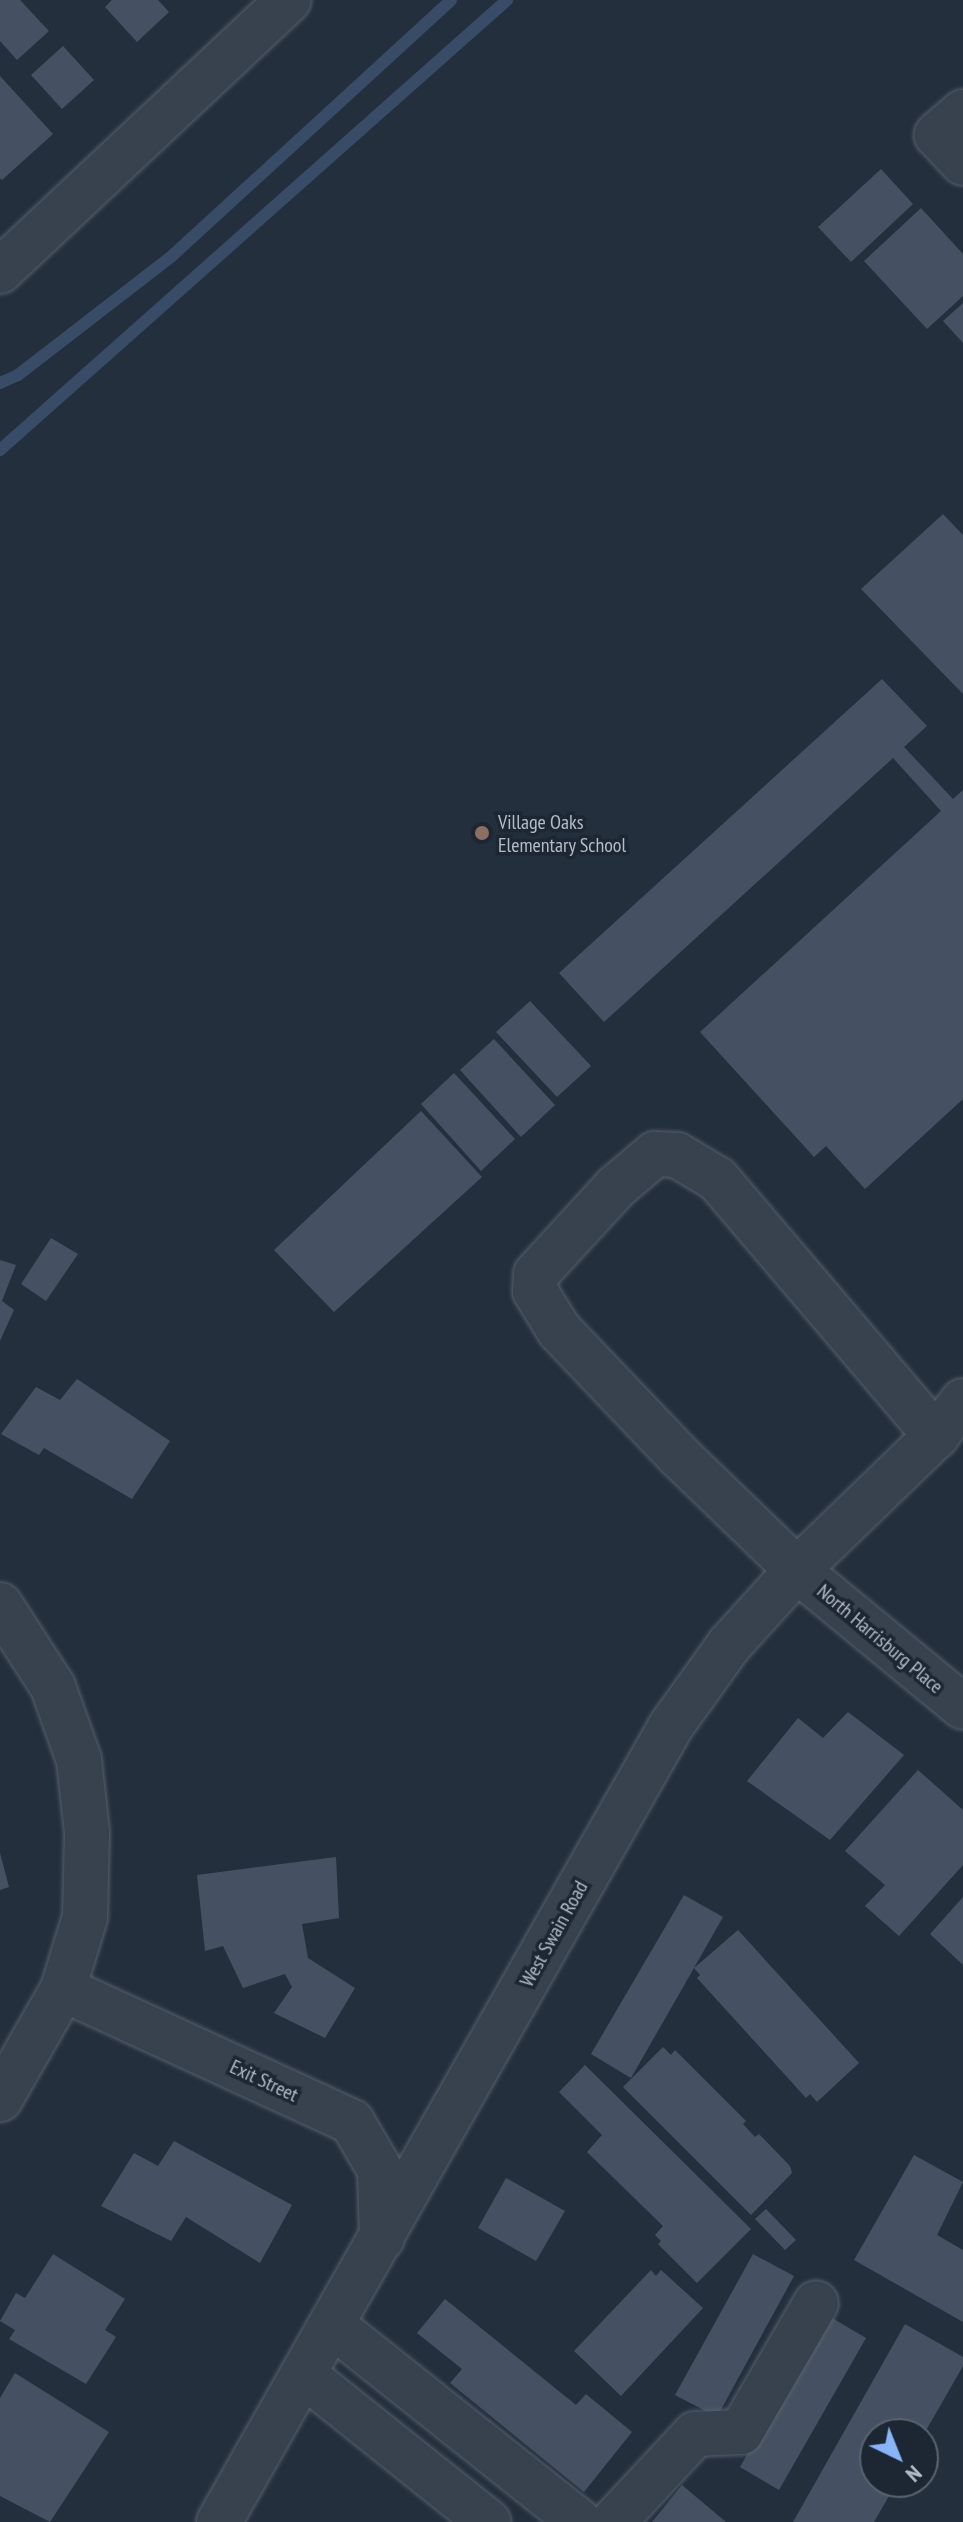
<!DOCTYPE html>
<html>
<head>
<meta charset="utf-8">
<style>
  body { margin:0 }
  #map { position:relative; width:963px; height:2522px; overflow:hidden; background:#242f3e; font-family:"PT Sans Narrow",sans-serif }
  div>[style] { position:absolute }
  .stream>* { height:12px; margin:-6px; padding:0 6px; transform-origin:6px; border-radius:6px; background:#394c67 }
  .building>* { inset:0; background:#455162 }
  .roads { filter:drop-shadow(0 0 2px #565f6c) drop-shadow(0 0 2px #565f6c) }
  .minor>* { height:44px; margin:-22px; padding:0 22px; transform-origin:22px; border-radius:22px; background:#38414e }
  .dots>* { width:22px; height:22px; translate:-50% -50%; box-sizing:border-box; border:4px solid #1d2633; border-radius:50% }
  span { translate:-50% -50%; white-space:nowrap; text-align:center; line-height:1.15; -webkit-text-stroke:7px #1d2633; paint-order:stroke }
  .poi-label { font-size:20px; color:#b4bcc9 }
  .left { translate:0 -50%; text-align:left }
  .street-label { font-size:20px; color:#b4bcc9 }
  .north { position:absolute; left:859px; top:2418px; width:80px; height:80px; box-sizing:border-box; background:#1d2633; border:2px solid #59626f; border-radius:50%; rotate:137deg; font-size:22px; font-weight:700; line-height:32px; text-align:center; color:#b4bcc9 }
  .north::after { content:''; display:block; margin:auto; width:28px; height:36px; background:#8ab4f8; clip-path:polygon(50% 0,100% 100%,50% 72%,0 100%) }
</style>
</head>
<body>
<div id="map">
  <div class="stream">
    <div style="left:0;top:383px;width:20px;rotate:-24deg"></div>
    <div style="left:18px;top:375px;width:196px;rotate:-37.7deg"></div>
    <div style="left:173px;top:255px;width:377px;rotate:-42.5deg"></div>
    <div style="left:0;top:450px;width:678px;rotate:-41.59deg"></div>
  </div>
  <div class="building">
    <div style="clip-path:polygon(0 0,20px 0,49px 31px,17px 60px,0 41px)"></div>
    <div style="clip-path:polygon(112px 0,158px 0,169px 12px,137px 42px,105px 7px)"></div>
    <div style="clip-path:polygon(63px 46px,94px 80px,62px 109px,31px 75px)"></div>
    <div style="clip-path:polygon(0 76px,53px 134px,2px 180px,0 178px)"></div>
    <div style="clip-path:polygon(881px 169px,913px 204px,851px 262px,818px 227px)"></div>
    <div style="clip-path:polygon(921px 208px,963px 254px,963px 296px,927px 329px,864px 261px)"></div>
    <div style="clip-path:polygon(963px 303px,963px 343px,943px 321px)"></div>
    <div style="clip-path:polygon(943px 514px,963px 535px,963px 694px,861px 589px)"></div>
    <div style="clip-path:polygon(882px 679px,927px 726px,904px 747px,953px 799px,963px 790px,963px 1099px,865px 1189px,826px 1146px,814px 1157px,700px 1032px,941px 811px,893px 758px,604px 1022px,559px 973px)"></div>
    <div style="clip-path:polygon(530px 1001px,591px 1066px,557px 1097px,496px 1032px)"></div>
    <div style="clip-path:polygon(494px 1039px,555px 1105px,521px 1137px,460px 1070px)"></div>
    <div style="clip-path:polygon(454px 1073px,515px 1139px,481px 1171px,421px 1104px)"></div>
    <div style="clip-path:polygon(421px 1111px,482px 1177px,334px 1312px,274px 1250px)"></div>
    <div style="clip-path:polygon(51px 1238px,78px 1254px,46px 1301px,21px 1284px)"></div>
    <div style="clip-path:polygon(0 1260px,16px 1265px,2px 1301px,14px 1310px,0 1341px)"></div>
    <div style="clip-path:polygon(77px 1379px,170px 1441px,132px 1499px,44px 1448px,39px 1455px,1px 1434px,36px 1387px,60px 1400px)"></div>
    <div style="clip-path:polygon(848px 1712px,904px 1755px,830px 1840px,747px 1781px,798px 1718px,823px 1738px)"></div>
    <div style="clip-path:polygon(918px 1770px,963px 1810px,963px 1865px,899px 1936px,865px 1906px,885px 1885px,845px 1851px)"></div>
    <div style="clip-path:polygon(0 1853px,9px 1887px,0 1890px)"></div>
    <div style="clip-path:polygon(336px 1857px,339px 1918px,302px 1924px,308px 1958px,355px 1988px,325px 2038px,274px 2013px,292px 1987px,285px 1974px,243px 1988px,223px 1946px,205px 1951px,197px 1875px)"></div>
    <div style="clip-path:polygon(684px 1895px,723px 1917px,694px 1968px,738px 1930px,859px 2063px,817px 2102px,810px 2094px,806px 2098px,697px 1978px,700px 1975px,694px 1968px,631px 2078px,591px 2054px)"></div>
    <div style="clip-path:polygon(963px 1897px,963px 1965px,930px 1934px)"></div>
    <div style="clip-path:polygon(663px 2047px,671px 2055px,675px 2050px,746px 2121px,743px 2124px,755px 2137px,759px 2134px,790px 2166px,792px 2173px,751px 2215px,623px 2087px)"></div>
    <div style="clip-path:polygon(585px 2065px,751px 2229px,697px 2283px,658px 2244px,661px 2241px,655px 2235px,663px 2226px,587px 2152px,602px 2135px,559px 2092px)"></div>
    <div style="clip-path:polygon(174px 2141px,292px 2205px,260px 2263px,186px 2217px,171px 2241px,101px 2206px,134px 2153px,158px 2166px)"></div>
    <div style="clip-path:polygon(914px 2155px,963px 2182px,937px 2235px,963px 2250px,963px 2322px,854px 2260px)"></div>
    <div style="clip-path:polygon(506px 2178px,565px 2211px,536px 2261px,478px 2228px)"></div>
    <div style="clip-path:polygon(766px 2209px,796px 2240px,785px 2250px,755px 2219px)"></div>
    <div style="clip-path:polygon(53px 2254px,125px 2299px,105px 2330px,116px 2337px,86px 2384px,9px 2339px,15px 2330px,0 2321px,16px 2293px,25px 2298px)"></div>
    <div style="clip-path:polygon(753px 2254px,794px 2276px,717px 2417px,675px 2395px)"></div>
    <div style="clip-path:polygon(651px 2270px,656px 2276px,661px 2270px,703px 2308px,621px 2396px,574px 2351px)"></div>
    <div style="clip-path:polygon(445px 2299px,576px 2405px,586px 2394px,632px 2432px,584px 2492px,450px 2383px,462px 2369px,417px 2333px)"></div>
    <div style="clip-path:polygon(827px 2315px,866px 2338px,779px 2490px,740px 2467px)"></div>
    <div style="clip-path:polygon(905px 2324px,963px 2357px,963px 2366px,924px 2434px,875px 2434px,875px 2482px,897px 2482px,874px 2522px,793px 2522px)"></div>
    <div style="clip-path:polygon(15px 2373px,109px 2432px,50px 2522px,0 2496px,0 2398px)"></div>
    <div style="clip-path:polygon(682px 2485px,726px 2522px,652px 2522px)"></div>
  </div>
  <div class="roads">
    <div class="minor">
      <div style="left:963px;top:112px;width:35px;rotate:139deg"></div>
      <div style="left:937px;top:135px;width:38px;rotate:47deg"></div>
      <div style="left:0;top:271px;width:396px;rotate:-43.2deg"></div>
      <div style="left:936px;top:1436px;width:338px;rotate:-130.4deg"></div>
      <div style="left:717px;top:1179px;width:47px;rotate:-149deg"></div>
      <div style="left:677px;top:1155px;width:22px;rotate:-177deg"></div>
      <div style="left:655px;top:1154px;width:51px;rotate:139.8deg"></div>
      <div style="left:616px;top:1187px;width:118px;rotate:132.6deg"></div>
      <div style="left:536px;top:1274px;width:17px;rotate:93deg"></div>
      <div style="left:535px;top:1291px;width:46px;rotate:58.4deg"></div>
      <div style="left:559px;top:1330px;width:173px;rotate:46.4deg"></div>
      <div style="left:678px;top:1455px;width:165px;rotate:44deg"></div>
      <div style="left:797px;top:1570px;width:215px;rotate:39.5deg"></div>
      <div style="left:0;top:1605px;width:98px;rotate:57.1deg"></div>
      <div style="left:53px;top:1687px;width:77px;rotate:70.4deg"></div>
      <div style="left:79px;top:1760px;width:72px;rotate:83.7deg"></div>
      <div style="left:87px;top:1832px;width:85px;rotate:91.3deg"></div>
      <div style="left:85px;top:1917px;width:75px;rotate:107deg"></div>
      <div style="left:63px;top:1989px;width:127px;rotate:119.8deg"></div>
      <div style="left:63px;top:1989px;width:318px;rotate:24.7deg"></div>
      <div style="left:352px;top:2122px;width:56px;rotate:59.7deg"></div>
      <div style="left:380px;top:2170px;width:68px;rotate:88.3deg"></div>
      <div style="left:332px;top:2325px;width:317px;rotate:38.5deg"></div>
      <div style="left:304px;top:2375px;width:236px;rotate:38.6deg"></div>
      <div style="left:219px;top:2522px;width:915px;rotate:-60.41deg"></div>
      <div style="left:671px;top:1726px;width:100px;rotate:-54.4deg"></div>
      <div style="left:729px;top:1645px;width:101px;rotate:-47.8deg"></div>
      <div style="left:797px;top:1570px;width:193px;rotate:-44deg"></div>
      <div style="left:936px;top:1436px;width:44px;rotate:-52.4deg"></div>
      <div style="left:613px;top:2522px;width:120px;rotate:-47deg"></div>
      <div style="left:695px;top:2434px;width:46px;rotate:-2.5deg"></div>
      <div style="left:741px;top:2432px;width:149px;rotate:-59.8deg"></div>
    </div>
  </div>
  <div class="dots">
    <div style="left:482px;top:833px;background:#8d6e63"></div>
  </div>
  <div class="poi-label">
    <span class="left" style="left:498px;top:834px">Village Oaks<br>Elementary School</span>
  </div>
  <div class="street-label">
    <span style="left:880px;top:1639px;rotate:40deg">North Harrisburg Place</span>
    <span style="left:554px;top:1934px;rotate:-61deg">West Swain Road</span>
    <span style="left:264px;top:2081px;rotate:25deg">Exit Street</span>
  </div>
  <div class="north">N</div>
</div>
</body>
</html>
